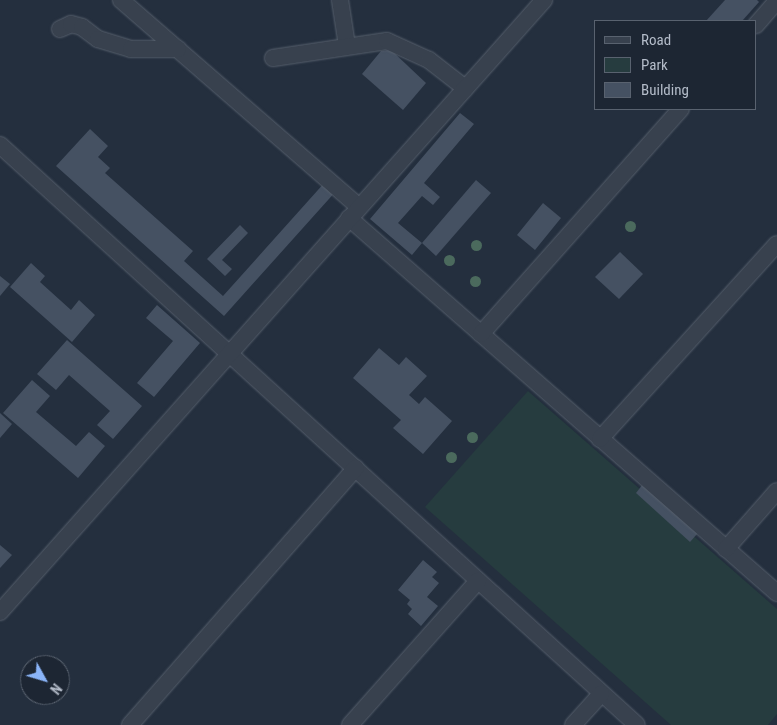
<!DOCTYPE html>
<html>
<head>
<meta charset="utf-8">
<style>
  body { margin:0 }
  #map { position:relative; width:777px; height:725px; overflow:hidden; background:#242f3e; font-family:"Roboto Condensed",sans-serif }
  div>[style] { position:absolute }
  .green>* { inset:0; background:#263c3f }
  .building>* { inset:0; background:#455162 }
  .roads { filter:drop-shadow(0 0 1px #565f6c) drop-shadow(0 0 1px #565f6c) }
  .minor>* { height:16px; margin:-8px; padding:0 8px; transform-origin:8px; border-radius:8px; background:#38414e }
  .trees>* { width:11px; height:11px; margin:-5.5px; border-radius:50%; background:#4b6a5d }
  span { translate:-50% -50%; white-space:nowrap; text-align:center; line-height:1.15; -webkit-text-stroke:5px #1d2633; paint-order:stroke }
  .legend { position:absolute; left:594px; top:20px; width:162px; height:90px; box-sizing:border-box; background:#1d2633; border:1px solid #59626f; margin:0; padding:6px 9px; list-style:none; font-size:15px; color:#b4bcc9 }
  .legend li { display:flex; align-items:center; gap:10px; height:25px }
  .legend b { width:25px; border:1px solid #59626f }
  .north { position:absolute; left:20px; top:655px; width:50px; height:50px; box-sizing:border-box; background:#1d2633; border:1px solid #59626f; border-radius:50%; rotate:129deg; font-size:14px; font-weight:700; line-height:20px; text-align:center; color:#b4bcc9 }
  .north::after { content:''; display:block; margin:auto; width:18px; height:22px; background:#8ab4f8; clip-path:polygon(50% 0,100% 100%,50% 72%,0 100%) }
</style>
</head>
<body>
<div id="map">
  <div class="green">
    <div style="clip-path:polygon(528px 391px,777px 609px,777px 714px,768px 725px,671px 725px,425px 507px)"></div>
  </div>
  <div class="building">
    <div style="clip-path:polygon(725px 0,757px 0,759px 2px,742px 21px,706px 21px)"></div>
    <div style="clip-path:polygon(391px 50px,426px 83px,403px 110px,362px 74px,381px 51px)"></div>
    <div style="clip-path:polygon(460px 113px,474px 124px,424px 183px,440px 197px,433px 205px,422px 196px,398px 223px,422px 243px,412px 255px,370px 219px)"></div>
    <div style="clip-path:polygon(90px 129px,108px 146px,98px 157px,110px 168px,105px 173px,193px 251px,184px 261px,223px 296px,326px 181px,337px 190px,224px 316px,56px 166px)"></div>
    <div style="clip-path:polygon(476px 180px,491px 193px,436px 256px,422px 243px)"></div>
    <div style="clip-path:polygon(543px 203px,561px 218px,535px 250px,517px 235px)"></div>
    <div style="clip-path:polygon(240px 225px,248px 233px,222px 260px,232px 269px,225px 276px,207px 259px)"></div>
    <div style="clip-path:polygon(620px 252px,643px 274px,619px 299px,595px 277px)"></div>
    <div style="clip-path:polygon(31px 263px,45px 276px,40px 282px,71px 310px,79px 300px,95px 315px,72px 342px,10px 287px)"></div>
    <div style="clip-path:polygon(0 276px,10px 284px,0 296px)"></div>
    <div style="clip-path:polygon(157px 305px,200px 343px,154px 397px,137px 383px,173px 341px,146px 318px)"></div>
    <div style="clip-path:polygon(67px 340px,142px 406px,113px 439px,97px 425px,110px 411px,69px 375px,56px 390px,37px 374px)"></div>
    <div style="clip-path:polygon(379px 348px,399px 365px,406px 357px,427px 376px,409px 395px,419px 404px,425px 397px,452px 421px,423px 454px,393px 428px,401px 420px,353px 378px)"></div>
    <div style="clip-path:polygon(32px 380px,50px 396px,36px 412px,76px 446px,89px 432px,105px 446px,78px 478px,3px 413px)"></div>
    <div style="clip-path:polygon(0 413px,12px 424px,0 438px)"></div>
    <div style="clip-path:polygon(643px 484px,698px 533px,690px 542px,636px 493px)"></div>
    <div style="clip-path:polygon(0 545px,12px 555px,0 568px)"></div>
    <div style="clip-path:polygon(423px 560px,437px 572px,432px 577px,439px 583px,427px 597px,438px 606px,421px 626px,408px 614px,412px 609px,407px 604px,410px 600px,398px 590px)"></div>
  </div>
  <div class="roads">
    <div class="minor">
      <div style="left:121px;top:0;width:315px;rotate:41deg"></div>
      <div style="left:340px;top:0;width:47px;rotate:81.3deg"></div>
      <div style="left:756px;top:25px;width:32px;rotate:-49deg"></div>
      <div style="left:60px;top:29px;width:12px;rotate:-24deg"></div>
      <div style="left:71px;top:24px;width:11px;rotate:15deg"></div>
      <div style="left:82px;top:27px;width:20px;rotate:37deg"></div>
      <div style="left:98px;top:39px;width:34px;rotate:17deg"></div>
      <div style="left:131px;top:49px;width:47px"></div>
      <div style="left:273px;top:58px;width:115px;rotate:-8.5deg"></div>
      <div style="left:387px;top:41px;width:46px;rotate:24.3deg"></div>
      <div style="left:429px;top:60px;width:46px;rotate:37.9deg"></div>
      <div style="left:0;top:145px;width:861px;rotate:42.32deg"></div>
      <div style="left:349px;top:218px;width:569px;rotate:41.22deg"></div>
      <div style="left:481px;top:334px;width:301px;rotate:-48.4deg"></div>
      <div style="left:600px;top:439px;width:263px;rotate:-47.8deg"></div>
      <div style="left:726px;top:549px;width:77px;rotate:-48.7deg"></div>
      <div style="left:0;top:612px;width:819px;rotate:-48.37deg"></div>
      <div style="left:130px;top:725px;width:342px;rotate:-48.7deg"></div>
      <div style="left:350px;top:725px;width:193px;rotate:-48.4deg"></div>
      <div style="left:573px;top:725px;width:42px;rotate:-47.9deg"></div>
    </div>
  </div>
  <div class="trees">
    <div style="left:630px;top:226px"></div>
    <div style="left:476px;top:245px"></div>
    <div style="left:449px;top:260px"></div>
    <div style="left:475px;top:281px"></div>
    <div style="left:472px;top:437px"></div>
    <div style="left:451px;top:457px"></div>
  </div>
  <ul class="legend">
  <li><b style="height:6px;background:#38414e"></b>Road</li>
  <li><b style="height:14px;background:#263c3f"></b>Park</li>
  <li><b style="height:14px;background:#455162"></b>Building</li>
  </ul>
  <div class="north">N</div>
</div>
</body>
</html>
